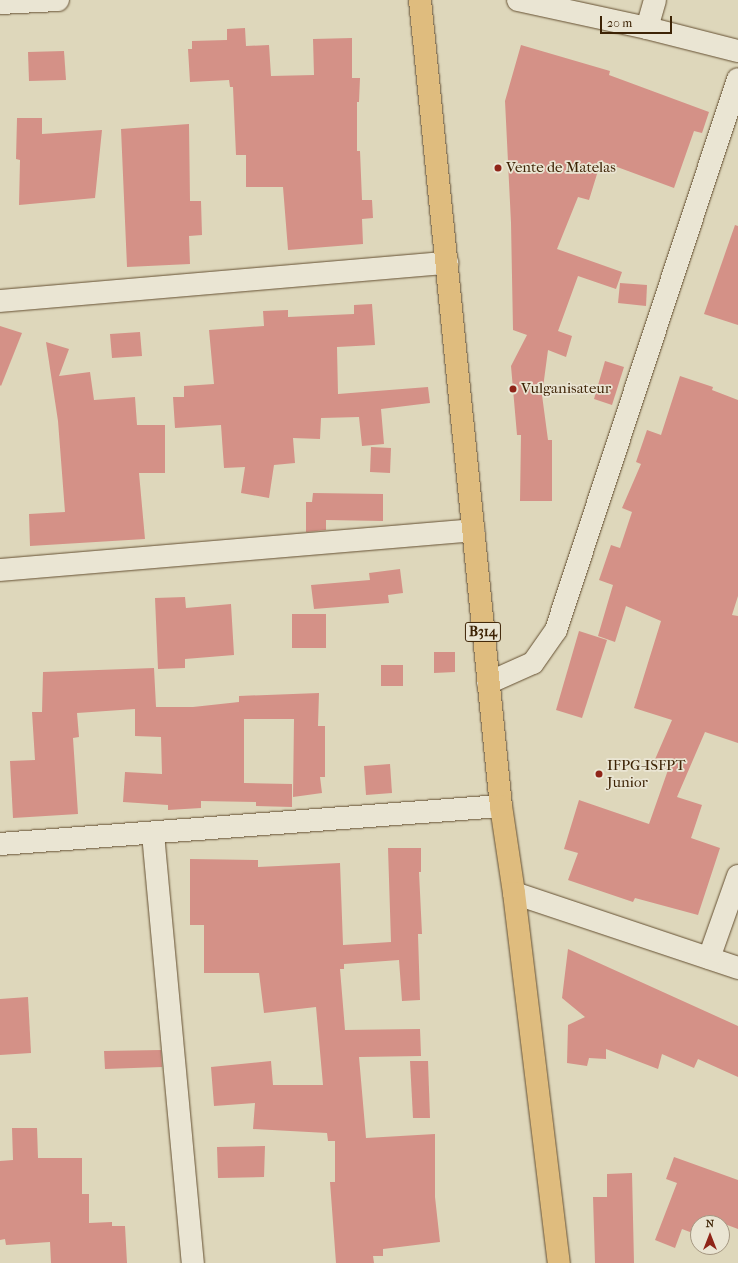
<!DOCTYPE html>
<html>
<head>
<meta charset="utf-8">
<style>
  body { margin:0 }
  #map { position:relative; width:738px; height:1263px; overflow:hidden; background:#ded7bb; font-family:"IM FELL French Canon",serif }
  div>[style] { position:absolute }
  .building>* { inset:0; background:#d49187 }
  .roads { filter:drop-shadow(0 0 1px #655032) drop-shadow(0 0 1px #655032) }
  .minor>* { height:22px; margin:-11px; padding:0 11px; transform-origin:11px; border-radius:11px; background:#eae5d3 }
  .major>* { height:22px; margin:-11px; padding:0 11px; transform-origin:11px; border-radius:11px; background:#dfbc7e }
  .dots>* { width:11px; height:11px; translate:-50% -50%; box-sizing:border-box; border:2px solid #eae5d3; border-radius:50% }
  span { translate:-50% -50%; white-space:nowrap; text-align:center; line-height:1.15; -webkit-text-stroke:3.5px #eae5d3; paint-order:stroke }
  .shield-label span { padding:1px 3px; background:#eae5d3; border:1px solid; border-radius:3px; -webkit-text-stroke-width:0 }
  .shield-label { font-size:14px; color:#3d2305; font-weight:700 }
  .poi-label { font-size:15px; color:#3d2305 }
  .left { translate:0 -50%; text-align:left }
  .north { position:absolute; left:690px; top:1215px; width:40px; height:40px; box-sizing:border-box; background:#eae5d3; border:1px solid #a59781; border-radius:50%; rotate:0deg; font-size:11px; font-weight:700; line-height:16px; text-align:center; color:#3d2305 }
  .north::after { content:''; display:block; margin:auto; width:14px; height:18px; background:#8f2418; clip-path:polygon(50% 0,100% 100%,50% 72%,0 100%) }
  .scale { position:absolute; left:600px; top:16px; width:72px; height:18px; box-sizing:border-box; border:2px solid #3d2305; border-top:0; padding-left:5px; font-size:12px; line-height:14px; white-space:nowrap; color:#3d2305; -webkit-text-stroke:3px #eae5d3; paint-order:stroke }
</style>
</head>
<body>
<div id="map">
  <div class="building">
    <div style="clip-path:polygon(245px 28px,246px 46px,269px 45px,271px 76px,314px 75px,313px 39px,352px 38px,352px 78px,360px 78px,359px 102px,357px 102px,357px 151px,360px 151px,362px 200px,372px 200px,373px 218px,362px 219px,363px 244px,288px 250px,283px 187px,246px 187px,246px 155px,236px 155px,233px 87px,230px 87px,229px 80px,190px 82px,188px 49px,192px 49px,192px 41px,227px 40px,227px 29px)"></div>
    <div style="clip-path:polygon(521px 45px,610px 71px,609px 75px,709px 112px,702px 133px,694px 131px,674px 188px,601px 161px,589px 200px,578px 197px,557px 249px,622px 272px,616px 289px,578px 276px,558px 331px,572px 336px,566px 357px,548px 350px,542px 395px,548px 440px,552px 440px,552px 501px,520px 501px,521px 435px,517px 435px,511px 366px,527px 335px,513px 330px,511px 223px,505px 101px)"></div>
    <div style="clip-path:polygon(64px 51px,66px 80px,29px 81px,28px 52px)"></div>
    <div style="clip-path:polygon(17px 118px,42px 118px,42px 134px,102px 130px,95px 198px,19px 205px,20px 160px,16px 159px)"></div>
    <div style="clip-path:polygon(189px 124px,190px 201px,201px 201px,202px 235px,189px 236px,190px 264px,127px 267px,121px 129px)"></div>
    <div style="clip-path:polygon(735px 225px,738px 226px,738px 325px,704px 314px)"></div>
    <div style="clip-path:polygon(620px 283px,647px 285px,646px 306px,618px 303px)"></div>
    <div style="clip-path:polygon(372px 304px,375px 345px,337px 347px,338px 394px,428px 387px,430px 403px,381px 409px,384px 444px,362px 446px,359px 417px,321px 418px,320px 439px,293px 438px,295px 463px,274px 465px,269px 498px,241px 493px,245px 467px,224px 468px,221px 425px,175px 428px,173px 397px,184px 397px,184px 386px,214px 384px,209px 330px,264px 326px,263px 311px,288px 310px,288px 317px,354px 314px,354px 305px)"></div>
    <div style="clip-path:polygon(0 326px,22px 333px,1px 386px,0 385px)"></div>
    <div style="clip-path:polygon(140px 332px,142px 356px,112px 358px,110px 334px)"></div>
    <div style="clip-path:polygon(46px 342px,69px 349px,59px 376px,90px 372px,94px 400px,135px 397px,137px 425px,165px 425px,165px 473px,139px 473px,145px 539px,30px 546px,29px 514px,65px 512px,58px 421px)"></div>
    <div style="clip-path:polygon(605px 361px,624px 367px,612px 405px,594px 399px)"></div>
    <div style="clip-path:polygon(680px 376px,713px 387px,712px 390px,738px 400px,738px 596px,732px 615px,738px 616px,738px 743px,705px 732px,677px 797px,702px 805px,691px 838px,720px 848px,698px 915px,635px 898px,633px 902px,568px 880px,578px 853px,564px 849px,579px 800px,649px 824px,668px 770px,653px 764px,672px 720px,634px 708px,661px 621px,626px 606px,615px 642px,598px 636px,613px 585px,599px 580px,611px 545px,620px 548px,632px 512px,622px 508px,641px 464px,636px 462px,647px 430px,661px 435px)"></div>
    <div style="clip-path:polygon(371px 447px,391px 448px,390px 473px,370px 472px)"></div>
    <div style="clip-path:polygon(313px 493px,383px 494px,383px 521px,326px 520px,326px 530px,306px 532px,306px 502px,312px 502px)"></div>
    <div style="clip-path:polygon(400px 569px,403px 593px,388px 595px,389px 603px,314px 609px,311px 585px,370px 580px,369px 573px)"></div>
    <div style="clip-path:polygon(185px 597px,186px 608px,231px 604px,234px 655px,185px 659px,185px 668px,158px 669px,155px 598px)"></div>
    <div style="clip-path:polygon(292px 614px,326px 614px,326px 648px,292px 648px)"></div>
    <div style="clip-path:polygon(579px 631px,607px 640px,582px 718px,556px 710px)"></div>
    <div style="clip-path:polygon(434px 652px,455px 652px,455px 672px,434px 673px)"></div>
    <div style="clip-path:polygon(381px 665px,403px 665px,403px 686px,381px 686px)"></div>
    <div style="clip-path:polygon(154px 668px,156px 707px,193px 707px,239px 702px,239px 696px,319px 693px,318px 726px,325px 726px,325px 777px,320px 777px,322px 793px,293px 797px,294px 719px,244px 719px,244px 783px,292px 784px,292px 807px,256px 806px,256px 802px,201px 801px,201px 808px,168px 810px,168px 805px,123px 802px,125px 772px,162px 774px,161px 737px,135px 736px,135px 709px,77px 713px,79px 737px,73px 738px,78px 814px,13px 818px,10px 761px,35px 760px,32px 712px,42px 712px,43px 672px)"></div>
    <div style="clip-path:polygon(390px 764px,392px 793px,366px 795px,364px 766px)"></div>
    <div style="clip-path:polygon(388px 848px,421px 848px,421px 872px,419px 872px,422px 934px,418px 934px,420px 1000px,402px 1001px,399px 960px,344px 964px,344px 969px,340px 969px,345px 1030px,420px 1029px,421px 1056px,359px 1057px,366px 1138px,435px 1134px,435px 1197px,440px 1242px,383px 1249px,383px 1256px,373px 1256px,374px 1263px,336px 1263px,330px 1182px,335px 1182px,335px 1141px,328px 1141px,327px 1133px,253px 1129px,255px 1103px,214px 1106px,211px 1067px,271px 1061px,273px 1085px,323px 1085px,316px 1007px,264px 1013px,259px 973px,204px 973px,204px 925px,190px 925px,190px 859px,258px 860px,258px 867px,340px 863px,343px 945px,391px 942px)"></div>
    <div style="clip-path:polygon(568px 949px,738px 1026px,738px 1077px,698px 1059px,694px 1068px,662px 1054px,658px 1069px,606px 1049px,606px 1059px,589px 1058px,587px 1066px,567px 1063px,568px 1025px,585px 1017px,562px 998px)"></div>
    <div style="clip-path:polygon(28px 997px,31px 1053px,0 1055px,0 999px)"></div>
    <div style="clip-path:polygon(161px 1050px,162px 1067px,105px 1069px,104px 1051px)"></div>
    <div style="clip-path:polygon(410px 1061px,428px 1061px,430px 1118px,413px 1118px)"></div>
    <div style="clip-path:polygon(12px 1128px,37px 1128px,38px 1158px,82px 1158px,82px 1194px,89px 1194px,89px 1223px,112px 1222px,112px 1226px,125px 1226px,127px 1263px,51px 1263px,50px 1242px,6px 1245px,5px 1239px,0 1240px,0 1161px,13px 1160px)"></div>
    <div style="clip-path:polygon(265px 1146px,264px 1177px,218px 1178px,217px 1147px)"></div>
    <div style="clip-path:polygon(674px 1157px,738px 1180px,738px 1229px,722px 1223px,698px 1223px,698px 1235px,682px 1229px,675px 1248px,655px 1240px,677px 1183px,666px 1179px)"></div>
    <div style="clip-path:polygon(632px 1173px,634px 1263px,595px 1263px,593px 1197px,607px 1197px,607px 1174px)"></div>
  </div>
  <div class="roads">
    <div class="minor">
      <div style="left:518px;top:0;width:132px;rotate:12.2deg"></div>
      <div style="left:647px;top:28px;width:94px;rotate:14.2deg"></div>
      <div style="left:0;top:3px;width:58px;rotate:-3deg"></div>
      <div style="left:647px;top:28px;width:29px;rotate:-74deg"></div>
      <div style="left:0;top:301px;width:449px;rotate:-4.9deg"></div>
      <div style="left:0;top:570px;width:475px;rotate:-4.8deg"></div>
      <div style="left:488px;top:683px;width:49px;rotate:-24deg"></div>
      <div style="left:533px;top:663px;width:40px;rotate:-55.1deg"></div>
      <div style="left:556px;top:630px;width:580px;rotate:-71.72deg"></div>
      <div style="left:153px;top:834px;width:431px;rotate:84.7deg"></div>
      <div style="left:0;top:844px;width:502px;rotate:-4.34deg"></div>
      <div style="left:514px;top:893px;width:236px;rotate:18.5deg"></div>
      <div style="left:709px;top:958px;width:87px;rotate:-70.5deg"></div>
    </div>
    <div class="major">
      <div style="left:420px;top:0;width:810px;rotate:84.26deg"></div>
      <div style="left:501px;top:806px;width:88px;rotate:81.5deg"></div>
      <div style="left:514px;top:893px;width:373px;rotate:83.1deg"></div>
    </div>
  </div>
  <div class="dots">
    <div style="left:498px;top:168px;background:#8f2418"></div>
    <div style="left:513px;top:389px;background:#8f2418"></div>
    <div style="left:599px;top:774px;background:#8f2418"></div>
  </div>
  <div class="shield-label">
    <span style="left:483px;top:632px">B314</span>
  </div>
  <div class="poi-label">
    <span class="left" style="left:506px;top:168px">Vente de Matelas</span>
    <span class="left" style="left:521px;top:389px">Vulganisateur</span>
    <span class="left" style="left:607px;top:774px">IFPG-ISFPT<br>Junior</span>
  </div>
  <div class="north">N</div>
  <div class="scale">20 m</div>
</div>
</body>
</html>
